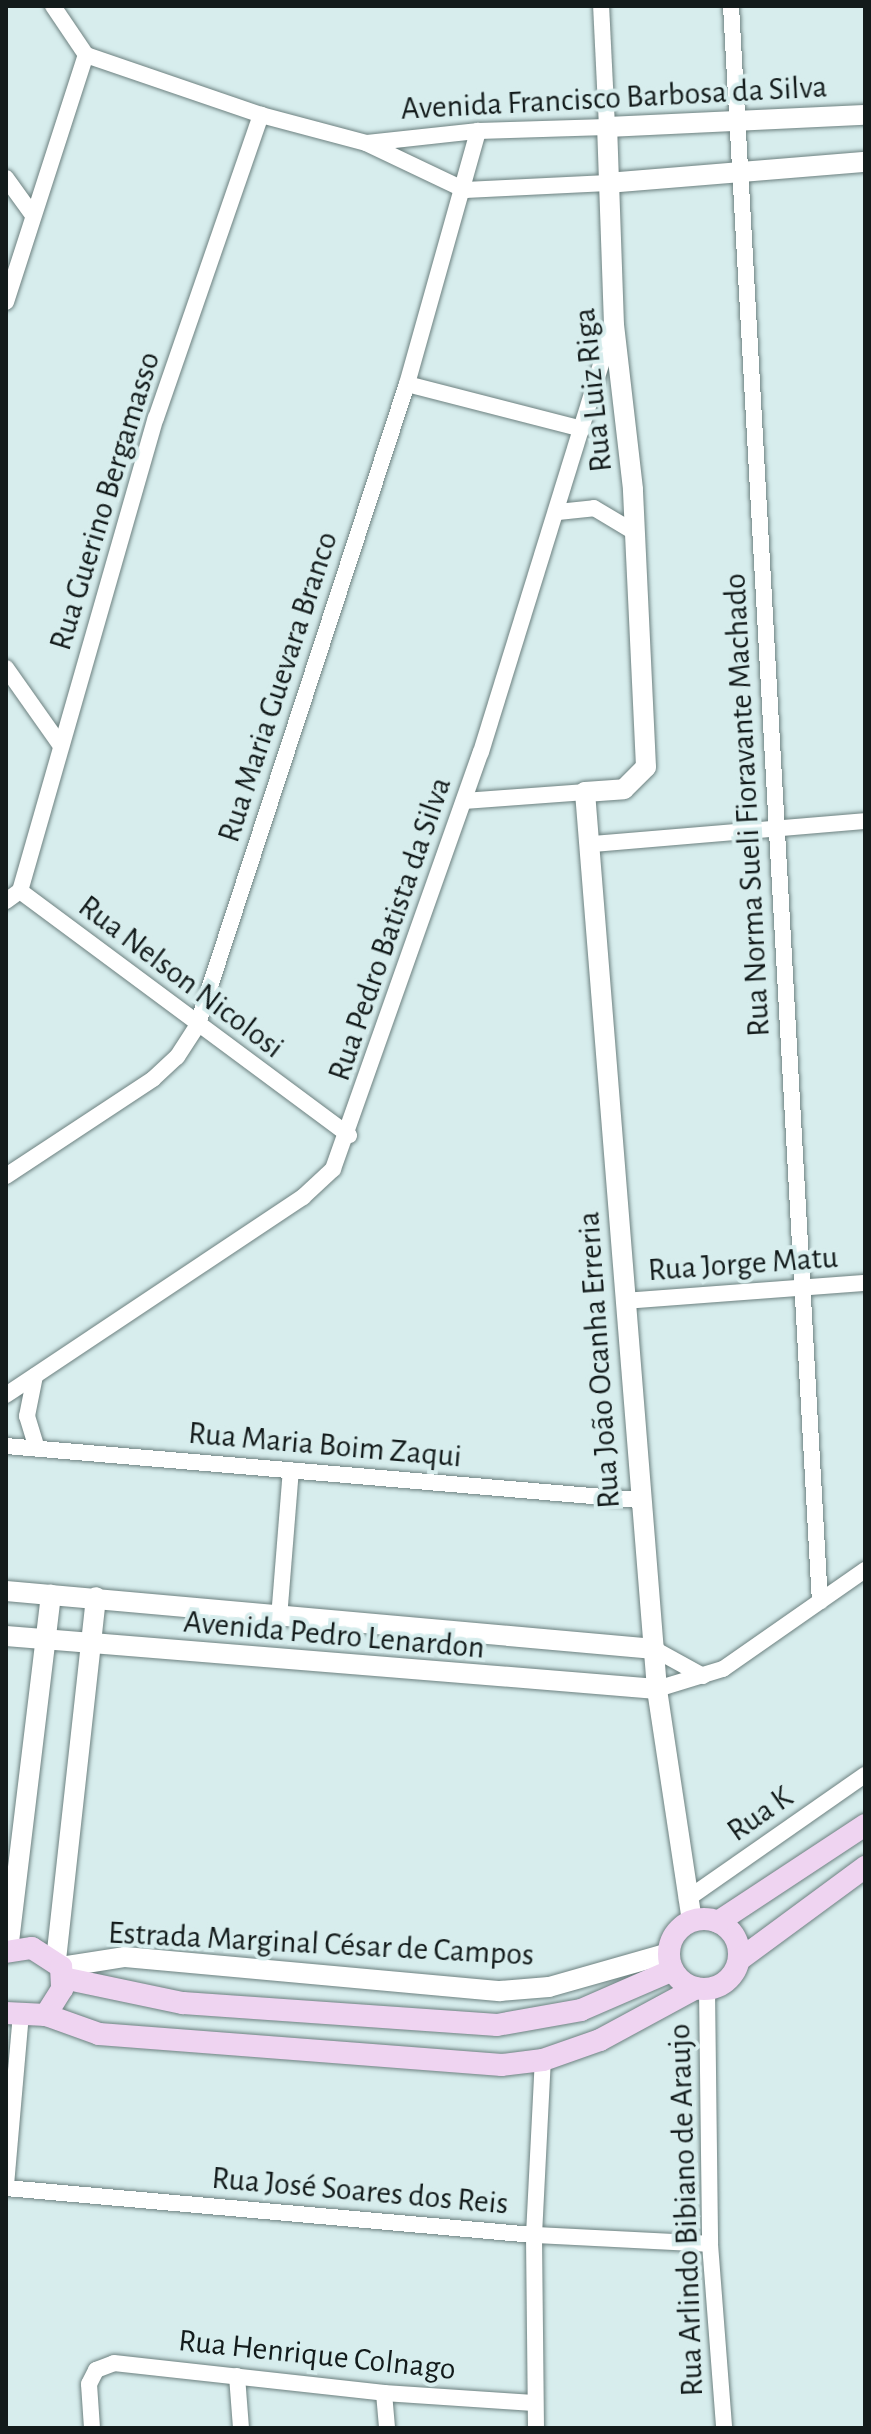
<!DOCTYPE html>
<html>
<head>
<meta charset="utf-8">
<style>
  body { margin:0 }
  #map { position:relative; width:871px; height:2434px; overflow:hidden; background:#d7eded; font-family:"Alegreya Sans",sans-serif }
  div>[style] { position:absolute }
  .roads { filter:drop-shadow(0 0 2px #6d8180) drop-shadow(0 0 2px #6d8180) }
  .minor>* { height:16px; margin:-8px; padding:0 8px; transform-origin:8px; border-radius:8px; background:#fff }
  .tertiary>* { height:20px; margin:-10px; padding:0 10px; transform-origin:10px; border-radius:10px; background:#fff }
  .secondary>* { height:22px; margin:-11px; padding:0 11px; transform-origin:11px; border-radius:11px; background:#efd4f1 }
  .secondary>.ring { margin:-11px; padding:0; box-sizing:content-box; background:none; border:22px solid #efd4f1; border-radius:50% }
  span { translate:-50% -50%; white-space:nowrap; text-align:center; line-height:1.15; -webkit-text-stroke:8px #d7eded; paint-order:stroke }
  .street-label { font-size:32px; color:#131b1b }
  .frame { position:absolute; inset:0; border:8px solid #131b1b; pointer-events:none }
</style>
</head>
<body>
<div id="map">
  <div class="roads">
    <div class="minor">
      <div style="left:53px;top:6px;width:59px;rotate:56deg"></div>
      <div style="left:86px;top:55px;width:185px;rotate:18.9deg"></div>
      <div style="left:261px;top:115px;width:109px;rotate:14.9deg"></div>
      <div style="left:366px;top:143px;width:110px;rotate:25.4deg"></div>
      <div style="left:465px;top:190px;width:143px;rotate:-2.8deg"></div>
      <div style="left:731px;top:6px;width:1598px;rotate:86.81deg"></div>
      <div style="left:367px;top:143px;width:112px;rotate:-6.2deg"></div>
      <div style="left:478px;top:131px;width:129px;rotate:-1.8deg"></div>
      <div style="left:607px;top:127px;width:121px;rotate:-92.8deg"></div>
      <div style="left:6px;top:178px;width:44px;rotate:54.2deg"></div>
      <div style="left:6px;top:302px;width:260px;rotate:-72.1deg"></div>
      <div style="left:407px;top:384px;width:181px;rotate:14.4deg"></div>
      <div style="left:558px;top:512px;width:36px;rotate:-6deg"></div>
      <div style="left:594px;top:508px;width:49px;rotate:30.8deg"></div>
      <div style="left:6px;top:668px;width:95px;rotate:54.8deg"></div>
      <div style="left:465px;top:801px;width:120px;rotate:-4.3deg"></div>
      <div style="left:592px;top:844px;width:274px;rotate:-4.8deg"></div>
      <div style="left:20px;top:891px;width:410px;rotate:36.6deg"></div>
      <div style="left:6px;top:901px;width:17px;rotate:-36deg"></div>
      <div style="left:20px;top:891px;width:492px;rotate:-74deg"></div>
      <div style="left:156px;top:418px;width:321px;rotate:-70.9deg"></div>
      <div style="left:6px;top:1176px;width:176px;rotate:-33.4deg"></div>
      <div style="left:153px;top:1079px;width:33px;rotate:-43deg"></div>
      <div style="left:177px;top:1057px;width:37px;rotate:-57deg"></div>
      <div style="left:197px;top:1026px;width:675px;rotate:-71.89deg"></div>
      <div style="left:407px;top:384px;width:263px;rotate:-74.3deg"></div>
      <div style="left:625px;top:1301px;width:241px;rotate:-4.3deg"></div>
      <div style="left:35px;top:1376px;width:41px;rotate:101.3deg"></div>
      <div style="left:27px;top:1416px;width:34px;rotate:73deg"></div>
      <div style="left:6px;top:1395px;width:357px;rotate:-33.7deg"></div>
      <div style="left:303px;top:1197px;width:41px;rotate:-43deg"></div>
      <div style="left:333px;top:1169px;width:442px;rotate:-70.5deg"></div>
      <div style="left:481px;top:752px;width:442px;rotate:-72.8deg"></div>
      <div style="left:6px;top:1446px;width:635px;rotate:4.88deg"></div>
      <div style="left:279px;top:1618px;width:148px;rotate:-85.4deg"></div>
      <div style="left:654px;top:1649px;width:56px;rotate:28.9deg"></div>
      <div style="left:657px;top:1689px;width:69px;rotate:-16.9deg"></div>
      <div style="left:723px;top:1669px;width:173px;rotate:-34.9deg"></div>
      <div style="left:687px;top:1899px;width:217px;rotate:-34.9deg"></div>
      <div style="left:707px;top:1989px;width:255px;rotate:89.3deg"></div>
      <div style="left:710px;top:2244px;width:185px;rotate:85.6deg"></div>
      <div style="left:6px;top:2185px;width:172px;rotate:-85deg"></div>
      <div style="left:6px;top:2188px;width:530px;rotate:5.09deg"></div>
      <div style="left:534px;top:2235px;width:176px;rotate:2.9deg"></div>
      <div style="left:237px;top:2376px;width:52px;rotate:85.6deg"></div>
      <div style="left:384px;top:2393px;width:35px;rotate:85deg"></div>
      <div style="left:92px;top:2428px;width:44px;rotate:-93.9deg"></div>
      <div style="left:89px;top:2384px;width:16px;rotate:-63deg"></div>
      <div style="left:96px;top:2370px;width:19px;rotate:-21deg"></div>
      <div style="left:114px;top:2363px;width:272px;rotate:6.3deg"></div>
      <div style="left:384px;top:2393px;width:150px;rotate:3.8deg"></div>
      <div style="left:536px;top:2428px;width:193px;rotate:-90.6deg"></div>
      <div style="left:534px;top:2235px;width:175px;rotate:-87.1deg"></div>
    </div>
    <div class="tertiary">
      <div style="left:608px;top:183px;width:258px;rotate:-4.7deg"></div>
      <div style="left:6px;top:1591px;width:651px;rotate:5.11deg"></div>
      <div style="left:6px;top:1636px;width:653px;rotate:4.65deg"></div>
      <div style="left:692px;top:1921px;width:235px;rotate:-98.6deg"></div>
      <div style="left:657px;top:1689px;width:900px;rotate:-94.59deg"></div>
      <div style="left:585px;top:792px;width:39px;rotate:-4deg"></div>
      <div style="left:624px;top:789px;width:31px;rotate:-45deg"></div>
      <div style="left:646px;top:767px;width:278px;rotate:-92.7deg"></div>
      <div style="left:633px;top:489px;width:165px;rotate:-96.6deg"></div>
      <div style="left:614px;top:325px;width:198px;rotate:-92deg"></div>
      <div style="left:607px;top:127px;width:258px;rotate:-2.7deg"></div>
      <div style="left:8px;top:1950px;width:358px;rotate:-83.1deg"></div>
      <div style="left:56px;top:1960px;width:365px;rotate:-83.7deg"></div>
      <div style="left:61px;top:1967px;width:65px;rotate:-8.9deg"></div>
      <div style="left:125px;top:1957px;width:377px;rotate:5.2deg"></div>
      <div style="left:500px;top:1991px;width:49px;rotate:-4.7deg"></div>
      <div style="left:549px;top:1987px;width:125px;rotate:-15.8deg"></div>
    </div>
    <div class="secondary">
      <div class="ring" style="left:669px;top:1919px;width:48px;height:48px"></div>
      <div style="left:718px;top:1922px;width:176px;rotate:-33.4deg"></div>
      <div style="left:6px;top:1952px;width:26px;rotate:-9deg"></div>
      <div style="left:32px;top:1948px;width:35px;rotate:33deg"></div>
      <div style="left:61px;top:1967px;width:22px;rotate:87deg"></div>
      <div style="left:62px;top:1989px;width:31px;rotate:122deg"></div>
      <div style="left:739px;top:1960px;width:157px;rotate:-36.4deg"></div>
      <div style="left:63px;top:1978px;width:123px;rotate:11.8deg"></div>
      <div style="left:183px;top:2003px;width:315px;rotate:4deg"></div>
      <div style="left:497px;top:2025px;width:85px;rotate:-10.1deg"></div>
      <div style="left:581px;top:2010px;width:100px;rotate:-23.5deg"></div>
      <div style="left:6px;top:2013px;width:40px;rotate:2.9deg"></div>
      <div style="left:46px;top:2015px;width:56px;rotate:19.7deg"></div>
      <div style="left:99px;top:2034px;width:404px;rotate:4.4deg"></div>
      <div style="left:502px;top:2065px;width:41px;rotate:-7deg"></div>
      <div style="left:543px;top:2060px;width:60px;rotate:-19.3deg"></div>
      <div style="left:600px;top:2040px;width:109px;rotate:-28.4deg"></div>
    </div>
  </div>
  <div class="street-label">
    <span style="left:614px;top:98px;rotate:-3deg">Avenida Francisco Barbosa da Silva</span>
    <span style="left:593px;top:390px;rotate:-96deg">Rua Luiz Riga</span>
    <span style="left:105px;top:501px;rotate:-73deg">Rua Guerino Bergamasso</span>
    <span style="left:278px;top:687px;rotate:-72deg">Rua Maria Guevara Branco</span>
    <span style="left:747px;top:805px;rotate:-93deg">Rua Norma Sueli Fioravante Machado</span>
    <span style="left:390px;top:929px;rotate:-71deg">Rua Pedro Batista da Silva</span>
    <span style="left:181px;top:977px;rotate:37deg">Rua Nelson Nicolosi</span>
    <span style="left:743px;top:1264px;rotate:-4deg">Rua Jorge Matu</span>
    <span style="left:599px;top:1360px;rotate:-94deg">Rua João Ocanha Erreria</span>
    <span style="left:325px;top:1445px;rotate:5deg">Rua Maria Boim Zaqui</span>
    <span style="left:334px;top:1635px;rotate:5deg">Avenida Pedro Lenardon</span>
    <span style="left:760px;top:1814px;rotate:-35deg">Rua K</span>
    <span style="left:321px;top:1944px;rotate:3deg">Estrada Marginal César de Campos</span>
    <span style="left:360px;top:2191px;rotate:5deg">Rua José Soares dos Reis</span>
    <span style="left:686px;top:2210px;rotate:-92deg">Rua Arlindo Bibiano de Araujo</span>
    <span style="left:317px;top:2355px;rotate:6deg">Rua Henrique Colnago</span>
  </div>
  <div class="frame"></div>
</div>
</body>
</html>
